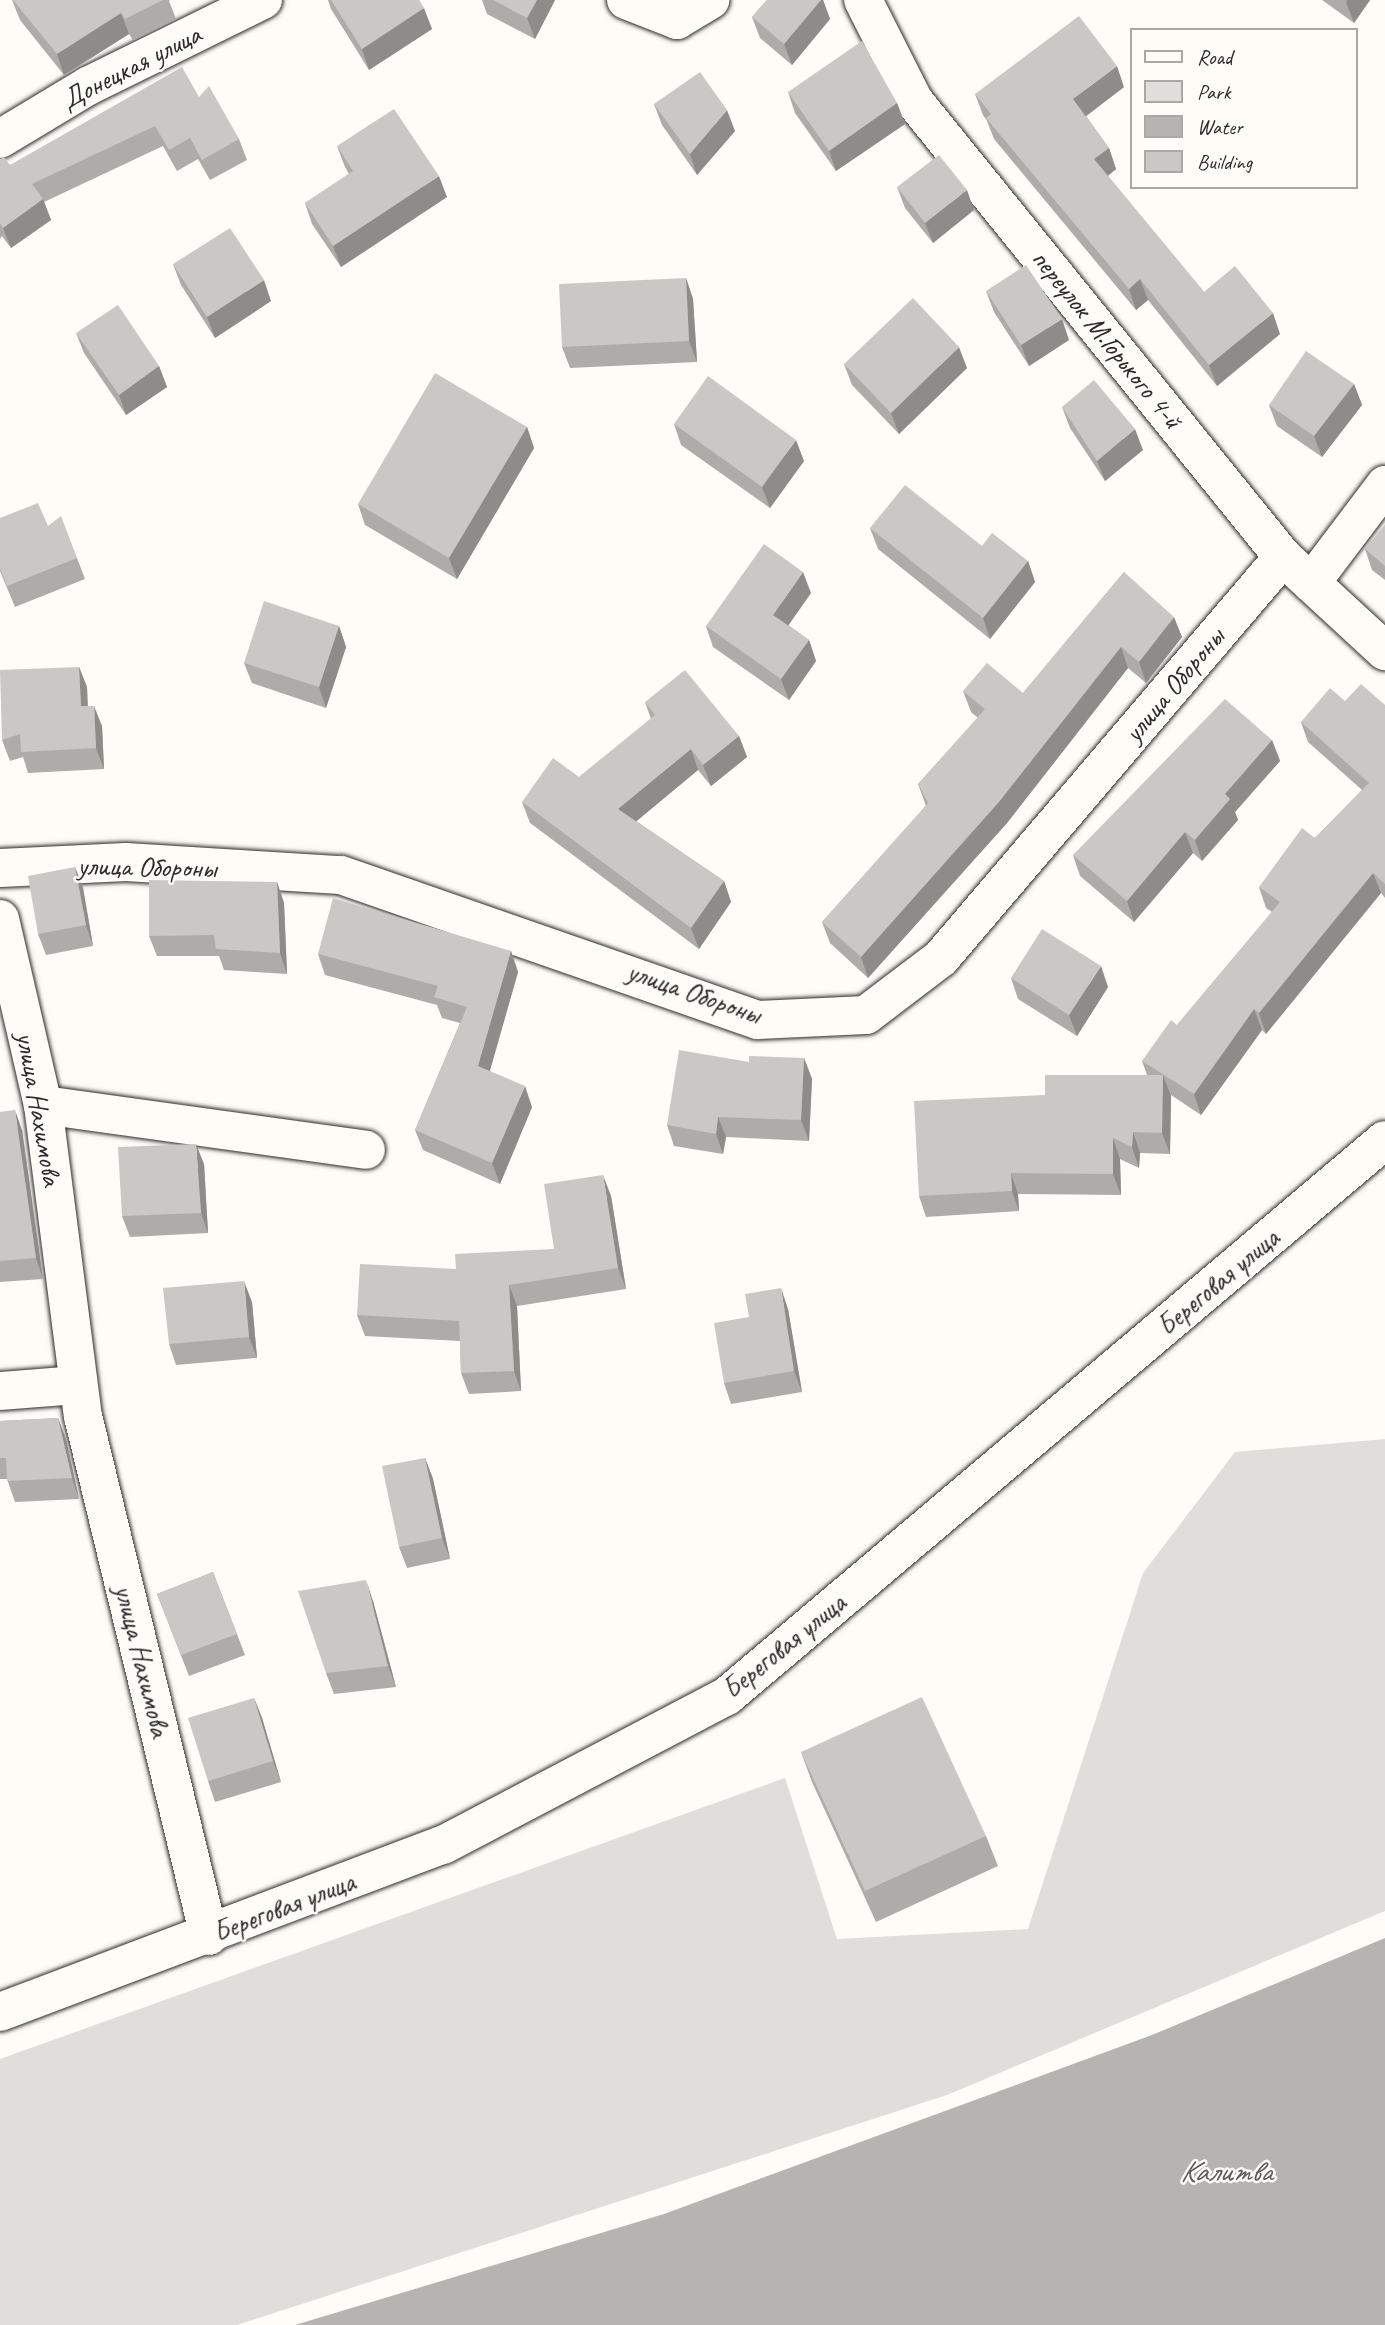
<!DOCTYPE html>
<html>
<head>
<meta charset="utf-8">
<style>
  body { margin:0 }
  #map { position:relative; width:1385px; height:2325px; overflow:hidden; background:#fdfcf7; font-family:Caveat,sans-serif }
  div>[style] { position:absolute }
  .green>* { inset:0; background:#dfdeda }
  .water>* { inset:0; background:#b5b4b1 }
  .roads { filter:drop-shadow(0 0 2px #2b2b2b) drop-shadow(0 0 2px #2b2b2b) }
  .minor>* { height:38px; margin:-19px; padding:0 19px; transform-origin:19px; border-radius:19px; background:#fdfcf7 }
  .wall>* { inset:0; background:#adaca9 }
  .shaded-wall>* { inset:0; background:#8d8c89 }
  .building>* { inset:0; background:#c9c8c4 }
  span { translate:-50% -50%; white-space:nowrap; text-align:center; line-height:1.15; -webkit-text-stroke:5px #fdfcf7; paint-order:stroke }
  .street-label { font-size:28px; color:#2b2b2b }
  .water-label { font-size:30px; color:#5b5b5a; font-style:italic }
  .legend { position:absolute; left:1130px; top:28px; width:228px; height:161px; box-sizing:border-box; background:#fdfcf7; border:2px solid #a9a8a5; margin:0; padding:9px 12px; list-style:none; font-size:21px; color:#2b2b2b }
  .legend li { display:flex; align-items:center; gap:14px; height:35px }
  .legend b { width:35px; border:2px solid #a9a8a5 }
</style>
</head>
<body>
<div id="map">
  <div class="green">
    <div style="clip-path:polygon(1385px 1439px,1385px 1911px,947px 2095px,237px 2325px,0 2325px,0 2059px,785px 1778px,837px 1939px,1028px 1929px,1143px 1573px,1235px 1452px)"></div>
  </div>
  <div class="water">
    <div style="clip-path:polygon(1385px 1938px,1385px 2325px,295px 2325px,664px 2214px,1152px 2035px)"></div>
  </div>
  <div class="roads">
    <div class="minor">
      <div style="left:626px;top:0;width:55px;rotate:21.4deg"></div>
      <div style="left:677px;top:20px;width:39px;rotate:-31deg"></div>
      <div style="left:863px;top:0;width:113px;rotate:63.2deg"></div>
      <div style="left:914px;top:101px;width:587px;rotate:51.02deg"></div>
      <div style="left:1283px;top:557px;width:139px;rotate:42.7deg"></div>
      <div style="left:0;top:139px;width:103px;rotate:-31.1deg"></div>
      <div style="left:88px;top:86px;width:195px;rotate:-26.2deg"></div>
      <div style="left:1311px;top:583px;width:123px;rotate:-52.9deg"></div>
      <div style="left:0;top:868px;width:126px;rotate:-2.7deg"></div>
      <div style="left:126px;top:862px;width:215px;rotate:3.5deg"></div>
      <div style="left:341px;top:875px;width:441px;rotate:19.2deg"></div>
      <div style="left:758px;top:1020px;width:108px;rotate:-2.7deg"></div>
      <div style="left:866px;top:1015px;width:94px;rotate:-37.2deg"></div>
      <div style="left:941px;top:958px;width:527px;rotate:-49.54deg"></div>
      <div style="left:0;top:919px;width:191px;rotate:77deg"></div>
      <div style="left:43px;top:1105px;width:314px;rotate:82.7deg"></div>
      <div style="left:83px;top:1416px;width:535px;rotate:76.38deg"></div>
      <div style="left:43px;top:1105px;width:326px;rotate:7.9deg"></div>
      <div style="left:0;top:1391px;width:77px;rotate:-4.5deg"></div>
      <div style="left:0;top:2012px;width:473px;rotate:-20.7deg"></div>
      <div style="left:443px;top:1845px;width:321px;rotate:-27.7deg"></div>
      <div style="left:727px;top:1696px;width:861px;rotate:-40.2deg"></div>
    </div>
  </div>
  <div class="wall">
    <div style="clip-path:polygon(12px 0,170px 0,169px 1px,176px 19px,133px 40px,129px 34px,64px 75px,20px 20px)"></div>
    <div style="clip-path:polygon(328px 0,419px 0,432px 29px,369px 70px,331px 9px)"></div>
    <div style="clip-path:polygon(482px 0,555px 0,535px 39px,487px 14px)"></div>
    <div style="clip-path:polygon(767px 0,823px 0,830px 19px,792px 65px,760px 38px,752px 17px)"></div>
    <div style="clip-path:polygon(1322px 0,1370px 0,1354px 23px)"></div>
    <div style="clip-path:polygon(1124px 87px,1086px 116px,1109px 148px,1116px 169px,1108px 176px,1204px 292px,1280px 334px,1217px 386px,1148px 300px,1136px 310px,994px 139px,987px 121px,983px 115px,975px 94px)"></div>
    <div style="clip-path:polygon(788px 92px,897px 103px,905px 124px,836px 171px,795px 113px)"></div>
    <div style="clip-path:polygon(199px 97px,239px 139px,247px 160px,210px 180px,198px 159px,177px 171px,163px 146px,44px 202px,51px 220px,11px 248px,2px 236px,0 239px,0 159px,10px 165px)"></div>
    <div style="clip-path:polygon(654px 104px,735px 131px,697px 175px,662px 125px)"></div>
    <div style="clip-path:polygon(337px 146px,447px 197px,341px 267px,312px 224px,305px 203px,349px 174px,345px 167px)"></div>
    <div style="clip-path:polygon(897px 187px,974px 210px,933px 243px,905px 208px)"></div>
    <div style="clip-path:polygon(173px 264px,271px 301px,215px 338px,181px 285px)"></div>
    <div style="clip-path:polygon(686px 278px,693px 299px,697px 362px,570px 368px,562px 347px)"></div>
    <div style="clip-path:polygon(986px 291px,1069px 340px,1029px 366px,994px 312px)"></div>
    <div style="clip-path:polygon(76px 333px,159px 366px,167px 387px,126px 415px,84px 353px)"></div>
    <div style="clip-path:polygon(844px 364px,967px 368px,899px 434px,852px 385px)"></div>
    <div style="clip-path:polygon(1354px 384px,1362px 405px,1322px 457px,1277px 426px,1269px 405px)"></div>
    <div style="clip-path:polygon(1062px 407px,1143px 450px,1105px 481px,1070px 428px)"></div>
    <div style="clip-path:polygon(674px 424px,804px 461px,770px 508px,681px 445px)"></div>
    <div style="clip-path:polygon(527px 427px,534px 448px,457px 579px,365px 525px,358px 504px)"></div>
    <div style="clip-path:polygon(0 518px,48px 526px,77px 558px,85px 579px,15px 607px,0 571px)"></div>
    <div style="clip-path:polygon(1385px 525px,1385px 580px,1372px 570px,1365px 549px)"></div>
    <div style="clip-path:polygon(870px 528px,982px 546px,1028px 561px,1035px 582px,990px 639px,878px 549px)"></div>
    <div style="clip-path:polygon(1124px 572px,1182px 637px,1146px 683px,1128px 668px,1007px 823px,868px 978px,830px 943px,822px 922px,926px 806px,918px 784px,978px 718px,971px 712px,963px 691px,1023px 693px)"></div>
    <div style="clip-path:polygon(811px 593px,788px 625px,809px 640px,816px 661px,789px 700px,713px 647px,706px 626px)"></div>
    <div style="clip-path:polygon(339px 626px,346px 647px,326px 708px,252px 683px,244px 663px)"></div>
    <div style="clip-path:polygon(79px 667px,87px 687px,88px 706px,102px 726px,104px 769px,28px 773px,23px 757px,10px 761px,2px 740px)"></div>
    <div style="clip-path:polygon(1345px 701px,1385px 705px,1385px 898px,1381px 893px,1266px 1034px,1262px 1030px,1201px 1115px,1171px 1095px,1170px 1154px,1140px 1153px,1139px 1168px,1120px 1159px,1121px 1195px,1018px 1194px,1019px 1211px,926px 1217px,919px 1196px,1045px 1095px,1147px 1075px,1142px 1061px,1177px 1025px,1272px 912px,1266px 908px,1259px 887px,1315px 838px,1362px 790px,1308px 742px,1301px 722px)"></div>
    <div style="clip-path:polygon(645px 702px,739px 736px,747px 757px,711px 786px,698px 770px,636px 821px,724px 881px,731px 902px,699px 949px,530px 823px,522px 802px,579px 777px,651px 719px)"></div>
    <div style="clip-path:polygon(1272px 740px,1280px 761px,1235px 812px,1238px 820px,1202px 861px,1193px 853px,1134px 922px,1080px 876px,1073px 855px)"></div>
    <div style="clip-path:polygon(75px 867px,83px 888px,93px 946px,46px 955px,38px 934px)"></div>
    <div style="clip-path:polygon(277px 882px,284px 903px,287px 974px,224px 970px,219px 956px,157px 956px,149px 936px)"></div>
    <div style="clip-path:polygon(511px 951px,518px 972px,490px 1071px,532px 1107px,500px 1184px,423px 1150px,415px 1130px,460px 1023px,442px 1018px,437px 1005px,325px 975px,318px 954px)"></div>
    <div style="clip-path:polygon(1011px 978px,1108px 987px,1077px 1036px,1018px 999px)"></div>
    <div style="clip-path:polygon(804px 1058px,812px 1079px,809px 1141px,726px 1137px,723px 1154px,674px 1146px,667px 1125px,749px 1062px)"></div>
    <div style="clip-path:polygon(0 1112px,22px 1130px,43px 1279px,0 1282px)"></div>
    <div style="clip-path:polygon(204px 1164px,208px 1233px,130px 1237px,122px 1216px)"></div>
    <div style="clip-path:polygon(611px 1196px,626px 1289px,517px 1306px,521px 1391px,469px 1394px,461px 1373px,460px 1341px,365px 1336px,357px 1315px,456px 1269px,554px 1249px)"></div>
    <div style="clip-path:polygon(252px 1302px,257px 1358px,176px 1365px,169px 1344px)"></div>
    <div style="clip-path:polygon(788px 1309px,802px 1392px,731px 1404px,724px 1383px,749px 1317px)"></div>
    <div style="clip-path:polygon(58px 1418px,66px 1439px,79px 1499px,15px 1502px,7px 1479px,0 1479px,0 1421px)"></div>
    <div style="clip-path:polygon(425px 1458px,433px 1479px,450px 1559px,407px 1568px,399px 1547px)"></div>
    <div style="clip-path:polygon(213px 1572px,245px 1655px,189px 1676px,157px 1594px)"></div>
    <div style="clip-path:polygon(373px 1601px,396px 1687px,334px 1694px,326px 1673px)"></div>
    <div style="clip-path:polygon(254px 1698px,262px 1718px,281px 1782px,215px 1802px,208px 1781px)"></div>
    <div style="clip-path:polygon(801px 1752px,986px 1836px,998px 1866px,876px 1922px,812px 1782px)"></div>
  </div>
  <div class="shaded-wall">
    <div style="clip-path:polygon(537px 0,555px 0,535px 39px,527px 18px)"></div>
    <div style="clip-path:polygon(821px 0,823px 0,830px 19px,792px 65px,784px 44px)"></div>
    <div style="clip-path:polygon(1347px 0,1370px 0,1354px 23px,1346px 2px)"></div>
    <div style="clip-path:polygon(424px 8px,432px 29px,369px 70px,362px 49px)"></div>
    <div style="clip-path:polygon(121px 13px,129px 34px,64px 75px,57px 54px)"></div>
    <div style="clip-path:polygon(1117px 66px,1124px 87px,1081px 120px,1073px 99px)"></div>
    <div style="clip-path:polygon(897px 103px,905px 124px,836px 171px,829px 151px)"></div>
    <div style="clip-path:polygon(727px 110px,735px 131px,697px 175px,690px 154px)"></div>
    <div style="clip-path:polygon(1109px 148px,1116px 169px,1102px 180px,1094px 159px)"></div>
    <div style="clip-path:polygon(439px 176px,447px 197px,341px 267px,333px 246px)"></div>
    <div style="clip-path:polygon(967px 190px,974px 210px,933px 243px,925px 223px)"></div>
    <div style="clip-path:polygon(43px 199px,51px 220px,11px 248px,3px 228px)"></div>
    <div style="clip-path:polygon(686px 278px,693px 299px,697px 362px,689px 341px)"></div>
    <div style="clip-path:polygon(1140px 279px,1148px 300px,1136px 310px,1129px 289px)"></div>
    <div style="clip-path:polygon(264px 280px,271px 301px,215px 338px,207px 317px)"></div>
    <div style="clip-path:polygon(1273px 313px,1280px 334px,1217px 386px,1209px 365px)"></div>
    <div style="clip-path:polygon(1062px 319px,1069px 340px,1029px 366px,1021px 345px)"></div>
    <div style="clip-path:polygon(959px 347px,967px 368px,899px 434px,891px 413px)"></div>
    <div style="clip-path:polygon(159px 366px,167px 387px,126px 415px,119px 395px)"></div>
    <div style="clip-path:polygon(1354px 384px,1362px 405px,1322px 457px,1314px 436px)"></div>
    <div style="clip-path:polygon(527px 427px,534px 448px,457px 579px,449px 558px)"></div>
    <div style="clip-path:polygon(1135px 429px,1143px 450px,1105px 481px,1097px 461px)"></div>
    <div style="clip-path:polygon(796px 440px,804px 461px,770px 508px,762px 487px)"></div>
    <div style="clip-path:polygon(1028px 561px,1035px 582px,990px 639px,983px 618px)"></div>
    <div style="clip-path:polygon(803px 572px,811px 593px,781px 636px,773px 615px)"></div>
    <div style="clip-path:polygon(1174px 617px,1182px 637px,1146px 683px,1139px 662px)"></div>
    <div style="clip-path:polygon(339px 626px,346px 647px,326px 708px,319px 687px)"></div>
    <div style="clip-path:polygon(809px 640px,816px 661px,789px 700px,781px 679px)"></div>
    <div style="clip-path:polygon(1121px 647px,1128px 668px,1007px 823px,868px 978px,861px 957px)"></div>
    <div style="clip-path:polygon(79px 667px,87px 687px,88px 727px,81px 706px)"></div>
    <div style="clip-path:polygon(94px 706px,102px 726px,104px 769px,96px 748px)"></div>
    <div style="clip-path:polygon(739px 736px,747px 757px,711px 786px,703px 765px)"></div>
    <div style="clip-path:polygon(1272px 740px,1280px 761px,1235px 812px,1238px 820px,1202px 861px,1195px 840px,1225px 794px)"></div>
    <div style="clip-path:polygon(691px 749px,698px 770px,626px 830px,618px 809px)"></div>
    <div style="clip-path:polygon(1185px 832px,1193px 853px,1134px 922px,1127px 901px)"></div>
    <div style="clip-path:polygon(75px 867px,83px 888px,93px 946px,86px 925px)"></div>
    <div style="clip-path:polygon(1373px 873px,1381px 893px,1266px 1034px,1259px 1013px)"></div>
    <div style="clip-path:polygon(724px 881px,731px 902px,699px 949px,691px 928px)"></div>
    <div style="clip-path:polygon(277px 882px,284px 903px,287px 974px,280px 953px)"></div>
    <div style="clip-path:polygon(511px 951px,518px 972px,485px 1087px,478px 1066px)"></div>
    <div style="clip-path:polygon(1101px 966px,1108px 987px,1077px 1036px,1069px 1015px)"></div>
    <div style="clip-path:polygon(1254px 1009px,1262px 1030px,1201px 1115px,1194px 1094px)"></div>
    <div style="clip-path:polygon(804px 1058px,812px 1079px,809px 1141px,801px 1120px)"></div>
    <div style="clip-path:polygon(1163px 1075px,1171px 1096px,1170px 1154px,1162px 1133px)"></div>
    <div style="clip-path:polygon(525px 1086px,532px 1107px,500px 1184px,492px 1163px)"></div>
    <div style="clip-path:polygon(15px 1110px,22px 1130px,43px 1279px,36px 1258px)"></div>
    <div style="clip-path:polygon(718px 1117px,726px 1137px,723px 1154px,716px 1134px)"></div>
    <div style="clip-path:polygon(1133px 1132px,1140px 1153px,1139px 1168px,1132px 1147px)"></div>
    <div style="clip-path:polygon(1113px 1138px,1120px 1159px,1121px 1195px,1113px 1174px)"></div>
    <div style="clip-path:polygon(196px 1144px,204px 1164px,208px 1233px,201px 1213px)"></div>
    <div style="clip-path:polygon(1011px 1173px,1018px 1194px,1019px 1211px,1012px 1191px)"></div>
    <div style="clip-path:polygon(603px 1175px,611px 1196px,626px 1289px,618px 1268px)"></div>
    <div style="clip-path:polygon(244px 1281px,252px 1302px,257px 1358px,249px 1337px)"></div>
    <div style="clip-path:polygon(509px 1285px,517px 1306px,521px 1391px,514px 1371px)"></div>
    <div style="clip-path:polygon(781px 1288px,788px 1309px,802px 1392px,794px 1371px)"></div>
    <div style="clip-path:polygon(58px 1418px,66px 1439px,79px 1499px,72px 1478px)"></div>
    <div style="clip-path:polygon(425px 1458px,433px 1479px,450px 1559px,442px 1538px)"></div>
    <div style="clip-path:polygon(366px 1580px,373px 1601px,396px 1687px,388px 1666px)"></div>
    <div style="clip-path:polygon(254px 1698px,262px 1718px,281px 1782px,273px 1761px)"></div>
  </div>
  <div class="building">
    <div style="clip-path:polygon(13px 0,163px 0,125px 19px,121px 13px,57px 54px)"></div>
    <div style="clip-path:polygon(331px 0,419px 0,424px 8px,362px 49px)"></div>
    <div style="clip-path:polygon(493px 0,537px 0,527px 18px)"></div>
    <div style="clip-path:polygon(767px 0,821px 0,784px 44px,752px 17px)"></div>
    <div style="clip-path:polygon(1079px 16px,1117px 66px,1073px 99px,1109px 148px,1094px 159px,1204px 292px,1235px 266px,1273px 313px,1209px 365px,1140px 279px,1129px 289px,986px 118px,991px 114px,975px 94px)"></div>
    <div style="clip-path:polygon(862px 41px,897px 103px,829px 151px,788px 92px)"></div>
    <div style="clip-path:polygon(182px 67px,199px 97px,209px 86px,239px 139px,202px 160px,190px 138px,169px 150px,155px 126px,32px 184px,43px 199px,3px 228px,0 223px,0 159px,4px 157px,10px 165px)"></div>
    <div style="clip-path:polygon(700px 72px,727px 110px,690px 154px,654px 104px)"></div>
    <div style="clip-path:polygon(394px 109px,439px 176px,333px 246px,305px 203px,353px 171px,337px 146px)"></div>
    <div style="clip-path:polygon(939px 155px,967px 190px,925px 223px,897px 187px)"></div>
    <div style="clip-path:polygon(230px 228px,264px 280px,207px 317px,173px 264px)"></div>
    <div style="clip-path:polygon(1026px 265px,1062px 319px,1021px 345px,986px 291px)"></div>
    <div style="clip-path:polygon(686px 278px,689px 341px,562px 347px,559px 284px)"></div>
    <div style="clip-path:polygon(913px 298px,959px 347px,891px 413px,844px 364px)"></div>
    <div style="clip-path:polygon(118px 305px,159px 366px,119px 395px,76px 333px)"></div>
    <div style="clip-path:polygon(1306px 351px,1354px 384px,1314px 436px,1269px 405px)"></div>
    <div style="clip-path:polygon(435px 373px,527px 427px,449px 558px,358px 504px)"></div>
    <div style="clip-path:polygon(708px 376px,796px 440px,762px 487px,674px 424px)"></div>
    <div style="clip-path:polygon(1094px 380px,1135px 429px,1097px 461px,1062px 407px)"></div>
    <div style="clip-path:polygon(905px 485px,982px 546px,992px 533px,1028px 561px,983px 618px,870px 528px)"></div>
    <div style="clip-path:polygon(38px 503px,48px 526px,61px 516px,77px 558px,7px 586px,0 568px,0 518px)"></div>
    <div style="clip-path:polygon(1385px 525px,1385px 566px,1365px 549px)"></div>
    <div style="clip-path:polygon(764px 544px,803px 572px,773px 615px,809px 640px,781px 679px,706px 626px)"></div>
    <div style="clip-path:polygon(1124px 572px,1174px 617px,1139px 662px,1121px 647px,999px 802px,861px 957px,822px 922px,928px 803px,918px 784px,985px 709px,963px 691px,987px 663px,1023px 693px)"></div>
    <div style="clip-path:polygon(264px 601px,339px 626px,319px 687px,244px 663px)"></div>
    <div style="clip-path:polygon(79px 667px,81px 706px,94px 706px,96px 748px,21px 752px,20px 734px,2px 740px,0 670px)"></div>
    <div style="clip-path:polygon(685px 670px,739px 736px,703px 765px,691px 749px,618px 809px,724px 881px,691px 928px,522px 802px,553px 758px,579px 777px,655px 715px,645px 702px)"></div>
    <div style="clip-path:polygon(1361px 684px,1385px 705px,1385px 884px,1373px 873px,1259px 1013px,1254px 1009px,1194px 1094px,1142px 1061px,1171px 1020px,1177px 1025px,1280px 902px,1259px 887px,1302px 828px,1315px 838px,1369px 783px,1301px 722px,1330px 688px,1345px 701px)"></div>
    <div style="clip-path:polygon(1225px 699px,1272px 740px,1225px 794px,1230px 799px,1195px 840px,1185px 832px,1127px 901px,1073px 855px)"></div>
    <div style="clip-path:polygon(75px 867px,86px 925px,38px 934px,28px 876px)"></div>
    <div style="clip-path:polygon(149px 880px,277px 882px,280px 953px,216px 949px,214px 935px,149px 936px)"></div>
    <div style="clip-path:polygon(333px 898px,511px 951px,478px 1066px,525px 1086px,492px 1163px,415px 1130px,467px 1007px,434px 997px,438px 986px,318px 954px)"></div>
    <div style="clip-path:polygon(1042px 929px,1101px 966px,1069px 1015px,1011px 978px)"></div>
    <div style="clip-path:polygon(679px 1050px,749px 1062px,749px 1056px,804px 1058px,801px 1120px,718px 1117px,716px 1134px,667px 1125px)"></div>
    <div style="clip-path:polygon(1045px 1075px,1163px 1075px,1162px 1133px,1133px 1132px,1132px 1147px,1113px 1138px,1113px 1174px,1011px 1173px,1012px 1191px,919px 1196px,914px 1101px,1045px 1095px)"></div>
    <div style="clip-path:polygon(15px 1110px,36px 1258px,0 1261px,0 1112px)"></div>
    <div style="clip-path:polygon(196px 1144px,201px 1213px,122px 1216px,118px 1147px)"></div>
    <div style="clip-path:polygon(603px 1175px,618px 1268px,509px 1285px,514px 1371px,461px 1373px,459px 1321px,357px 1315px,360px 1264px,456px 1269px,455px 1254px,554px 1249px,544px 1184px)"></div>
    <div style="clip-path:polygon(244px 1281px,249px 1337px,169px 1344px,163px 1288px)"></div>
    <div style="clip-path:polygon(781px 1288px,794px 1371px,724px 1383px,714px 1323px,749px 1317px,745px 1294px)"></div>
    <div style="clip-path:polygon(58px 1418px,72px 1478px,7px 1481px,6px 1458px,0 1458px,0 1421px)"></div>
    <div style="clip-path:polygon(425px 1458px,442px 1538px,399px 1547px,382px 1466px)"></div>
    <div style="clip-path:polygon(213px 1572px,237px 1634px,181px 1655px,157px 1594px)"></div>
    <div style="clip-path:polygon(366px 1580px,388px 1666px,326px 1673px,298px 1591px)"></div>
    <div style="clip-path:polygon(922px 1697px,986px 1836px,865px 1891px,801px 1752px)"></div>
    <div style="clip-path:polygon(254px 1698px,273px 1761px,208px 1781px,188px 1718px)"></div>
  </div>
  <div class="street-label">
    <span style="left:131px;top:67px;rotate:-27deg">Донецкая улица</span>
    <span style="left:1107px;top:339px;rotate:51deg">переулок М.Горького 4-й</span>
    <span style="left:1174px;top:685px;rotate:-50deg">улица Обороны</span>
    <span style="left:147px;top:867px;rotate:1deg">улица Обороны</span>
    <span style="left:694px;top:993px;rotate:19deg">улица Обороны</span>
    <span style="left:39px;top:1109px;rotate:80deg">улица Нахимова</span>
    <span style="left:1218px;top:1282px;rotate:-40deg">Береговая улица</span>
    <span style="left:784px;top:1646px;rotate:-39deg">Береговая улица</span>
    <span style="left:142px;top:1661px;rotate:76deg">улица Нахимова</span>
    <span style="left:284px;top:1907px;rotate:-21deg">Береговая улица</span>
  </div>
  <div class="water-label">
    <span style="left:1226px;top:2171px">Калитва</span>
  </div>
  <ul class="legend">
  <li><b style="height:9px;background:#fdfcf7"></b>Road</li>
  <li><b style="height:19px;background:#dfdeda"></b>Park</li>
  <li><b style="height:19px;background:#b5b4b1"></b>Water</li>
  <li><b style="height:19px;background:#c9c8c4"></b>Building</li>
  </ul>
</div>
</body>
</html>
